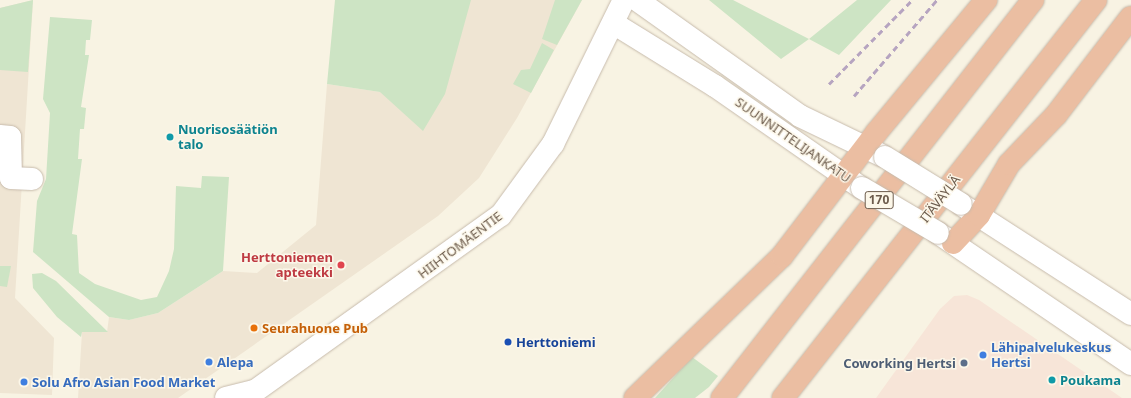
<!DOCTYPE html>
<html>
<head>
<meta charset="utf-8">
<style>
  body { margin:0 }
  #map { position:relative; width:1131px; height:398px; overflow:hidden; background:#f8f3e3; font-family:"Noto Sans",sans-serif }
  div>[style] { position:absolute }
  .residential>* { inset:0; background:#efe5d3 }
  .commercial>* { inset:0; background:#f7e5d8 }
  .green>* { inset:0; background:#cde4c4 }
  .roads { filter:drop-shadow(0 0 1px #c7bbac) drop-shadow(0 0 1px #c7bbac) }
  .minor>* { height:22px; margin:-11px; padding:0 11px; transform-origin:11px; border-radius:11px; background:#fff }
  .highway>* { height:22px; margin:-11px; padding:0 11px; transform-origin:11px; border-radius:11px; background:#ebbea2 }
  .rail>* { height:3px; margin-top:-1.5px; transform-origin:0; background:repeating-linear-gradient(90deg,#b6a4c0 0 6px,transparent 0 10px) }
  .bridges { filter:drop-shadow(0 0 1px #c7bbac) drop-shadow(0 0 1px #c7bbac) }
  .minor-bridge>* { height:22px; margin:-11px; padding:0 11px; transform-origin:11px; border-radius:11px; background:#fff }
  .dots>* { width:11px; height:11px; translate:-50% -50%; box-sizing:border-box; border:2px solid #fcf7e9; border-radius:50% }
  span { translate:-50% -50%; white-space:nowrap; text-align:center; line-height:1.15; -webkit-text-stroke:3px #fcf7e9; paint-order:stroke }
  .shield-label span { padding:1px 3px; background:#fcf7e9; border:1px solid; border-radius:3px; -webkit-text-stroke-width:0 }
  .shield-label { font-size:12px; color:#6d5c4d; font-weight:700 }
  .culture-label { font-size:13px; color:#0d838f; font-weight:700 }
  .left { translate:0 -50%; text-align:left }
  .street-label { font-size:13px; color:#6d5c4d }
  .health-label { font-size:13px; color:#be3a42; font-weight:700 }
  .right { translate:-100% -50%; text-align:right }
  .food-label { font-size:13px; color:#c56008; font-weight:700 }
  .transit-label { font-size:13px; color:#164399; font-weight:700 }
  .shop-label { font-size:13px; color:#366cbe; font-weight:700 }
  .service-label { font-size:13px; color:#4e5e75; font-weight:700 }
</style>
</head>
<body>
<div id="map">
  <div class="residential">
    <div style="clip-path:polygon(33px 0,15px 298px,54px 338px,52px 395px,0 393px,0 8px)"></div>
    <div style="clip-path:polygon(433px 0,582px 0,517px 118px,479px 178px,438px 216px,178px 398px,78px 398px,82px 332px,107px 332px,109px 317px,129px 320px,158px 313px,223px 271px,257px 273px,316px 225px,327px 84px,380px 92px)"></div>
  </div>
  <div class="commercial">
    <div style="clip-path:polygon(967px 295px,979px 300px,1122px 398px,876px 398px,940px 309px,954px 296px)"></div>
  </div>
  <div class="green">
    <div style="clip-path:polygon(33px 0,28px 72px,0 70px,0 8px)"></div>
    <div style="clip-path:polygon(335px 0,471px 0,445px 94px,423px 131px,380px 92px,327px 84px)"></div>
    <div style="clip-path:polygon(555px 0,582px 0,557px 45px,542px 39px)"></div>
    <div style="clip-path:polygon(709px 0,733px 0,809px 39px,857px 0,891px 0,839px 55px,809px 39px,781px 59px)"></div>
    <div style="clip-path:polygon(50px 17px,92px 20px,90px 40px,86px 40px,85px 55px,89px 55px,81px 107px,86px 108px,84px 129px,80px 129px,78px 159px,82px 159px,72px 234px,77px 235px,79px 273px,95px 284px,141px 300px,157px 297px,169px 271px,174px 249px,176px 186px,201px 188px,202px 176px,229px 177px,223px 271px,158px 313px,129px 320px,109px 317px,33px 252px,37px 201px,46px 179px,50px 113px,43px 99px)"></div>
    <div style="clip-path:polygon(542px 43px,554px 50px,531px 93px,513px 84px,521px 70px,530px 69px)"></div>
    <div style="clip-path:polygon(0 266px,11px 266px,7px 287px,0 286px)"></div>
    <div style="clip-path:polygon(42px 273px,56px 281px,108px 332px,82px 332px,81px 337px,57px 317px,33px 288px,32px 274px)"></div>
    <div style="clip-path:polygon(692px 357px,718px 376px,709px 387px,695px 398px,655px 398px)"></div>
  </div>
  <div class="roads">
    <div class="minor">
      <div style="left:637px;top:0;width:200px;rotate:35.4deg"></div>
      <div style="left:800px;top:116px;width:90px;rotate:25.7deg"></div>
      <div style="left:613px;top:23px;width:120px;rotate:31.7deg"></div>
      <div style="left:715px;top:86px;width:179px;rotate:34.8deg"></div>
      <div style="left:0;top:136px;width:10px;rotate:6deg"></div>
      <div style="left:10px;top:137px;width:41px;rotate:88.6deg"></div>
      <div style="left:11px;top:178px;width:21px;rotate:3deg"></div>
      <div style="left:962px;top:205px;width:201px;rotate:32.8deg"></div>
      <div style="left:938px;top:233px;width:233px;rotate:34.2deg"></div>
      <div style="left:226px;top:398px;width:30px;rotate:-14deg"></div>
      <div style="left:255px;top:391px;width:302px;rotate:-35.6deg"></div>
      <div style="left:501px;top:215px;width:88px;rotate:-53.8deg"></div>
      <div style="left:553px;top:144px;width:161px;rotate:-63.8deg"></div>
    </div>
    <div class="highway">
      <div style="left:953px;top:243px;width:38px;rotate:-47deg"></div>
      <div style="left:979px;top:215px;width:59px;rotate:-59.5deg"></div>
      <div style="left:1009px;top:164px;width:68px;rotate:-46.2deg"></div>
      <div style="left:1056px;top:115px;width:123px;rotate:-52.6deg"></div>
      <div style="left:635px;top:398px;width:204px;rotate:-44deg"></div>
      <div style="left:782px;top:256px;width:155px;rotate:-52.6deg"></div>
      <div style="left:876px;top:133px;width:173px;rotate:-50.4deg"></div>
      <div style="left:722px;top:398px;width:505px;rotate:-52deg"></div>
      <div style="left:783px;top:398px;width:506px;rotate:-51.82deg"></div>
    </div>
  </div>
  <div class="rail">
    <div style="left:829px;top:84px;width:118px;rotate:-45.3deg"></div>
    <div style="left:854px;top:96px;width:127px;rotate:-49.2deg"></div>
  </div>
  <div class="bridges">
    <div class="minor-bridge">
      <div style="left:885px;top:157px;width:89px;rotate:31.7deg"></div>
      <div style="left:862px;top:188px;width:88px;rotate:30.6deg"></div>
    </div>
  </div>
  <div class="dots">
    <div style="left:170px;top:137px;background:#0f9aa8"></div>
    <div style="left:341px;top:265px;background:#e0444e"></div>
    <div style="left:254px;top:328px;background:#e8710a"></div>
    <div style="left:508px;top:342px;background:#1a4fb4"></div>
    <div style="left:983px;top:355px;background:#3f7fe0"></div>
    <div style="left:209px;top:362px;background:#3f7fe0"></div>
    <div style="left:964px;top:363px;background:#5c6f8a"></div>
    <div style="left:1052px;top:380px;background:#0f9aa8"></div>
    <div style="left:24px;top:382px;background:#3f7fe0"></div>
  </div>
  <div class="shield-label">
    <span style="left:879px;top:200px">170</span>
  </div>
  <div class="culture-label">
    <span class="left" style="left:178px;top:137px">Nuorisosäätiön<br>talo</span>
    <span class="left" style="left:1060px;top:380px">Poukama</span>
  </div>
  <div class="street-label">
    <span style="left:793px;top:140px;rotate:35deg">SUUNNITTELIJANKATU</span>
    <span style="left:940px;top:199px;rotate:-52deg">ITÄVÄYLÄ</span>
    <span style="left:460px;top:245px;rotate:-37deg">HIIHTOMÄENTIE</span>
  </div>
  <div class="health-label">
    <span class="right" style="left:333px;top:265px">Herttoniemen<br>apteekki</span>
  </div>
  <div class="food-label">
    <span class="left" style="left:262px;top:328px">Seurahuone Pub</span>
  </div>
  <div class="transit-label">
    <span class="left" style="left:516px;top:342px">Herttoniemi</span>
  </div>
  <div class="shop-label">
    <span class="left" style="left:991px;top:355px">Lähipalvelukeskus<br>Hertsi</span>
    <span class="left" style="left:217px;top:362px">Alepa</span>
    <span class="left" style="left:32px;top:382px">Solu Afro Asian Food Market</span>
  </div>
  <div class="service-label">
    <span class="right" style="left:956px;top:363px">Coworking Hertsi</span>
  </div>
</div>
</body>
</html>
